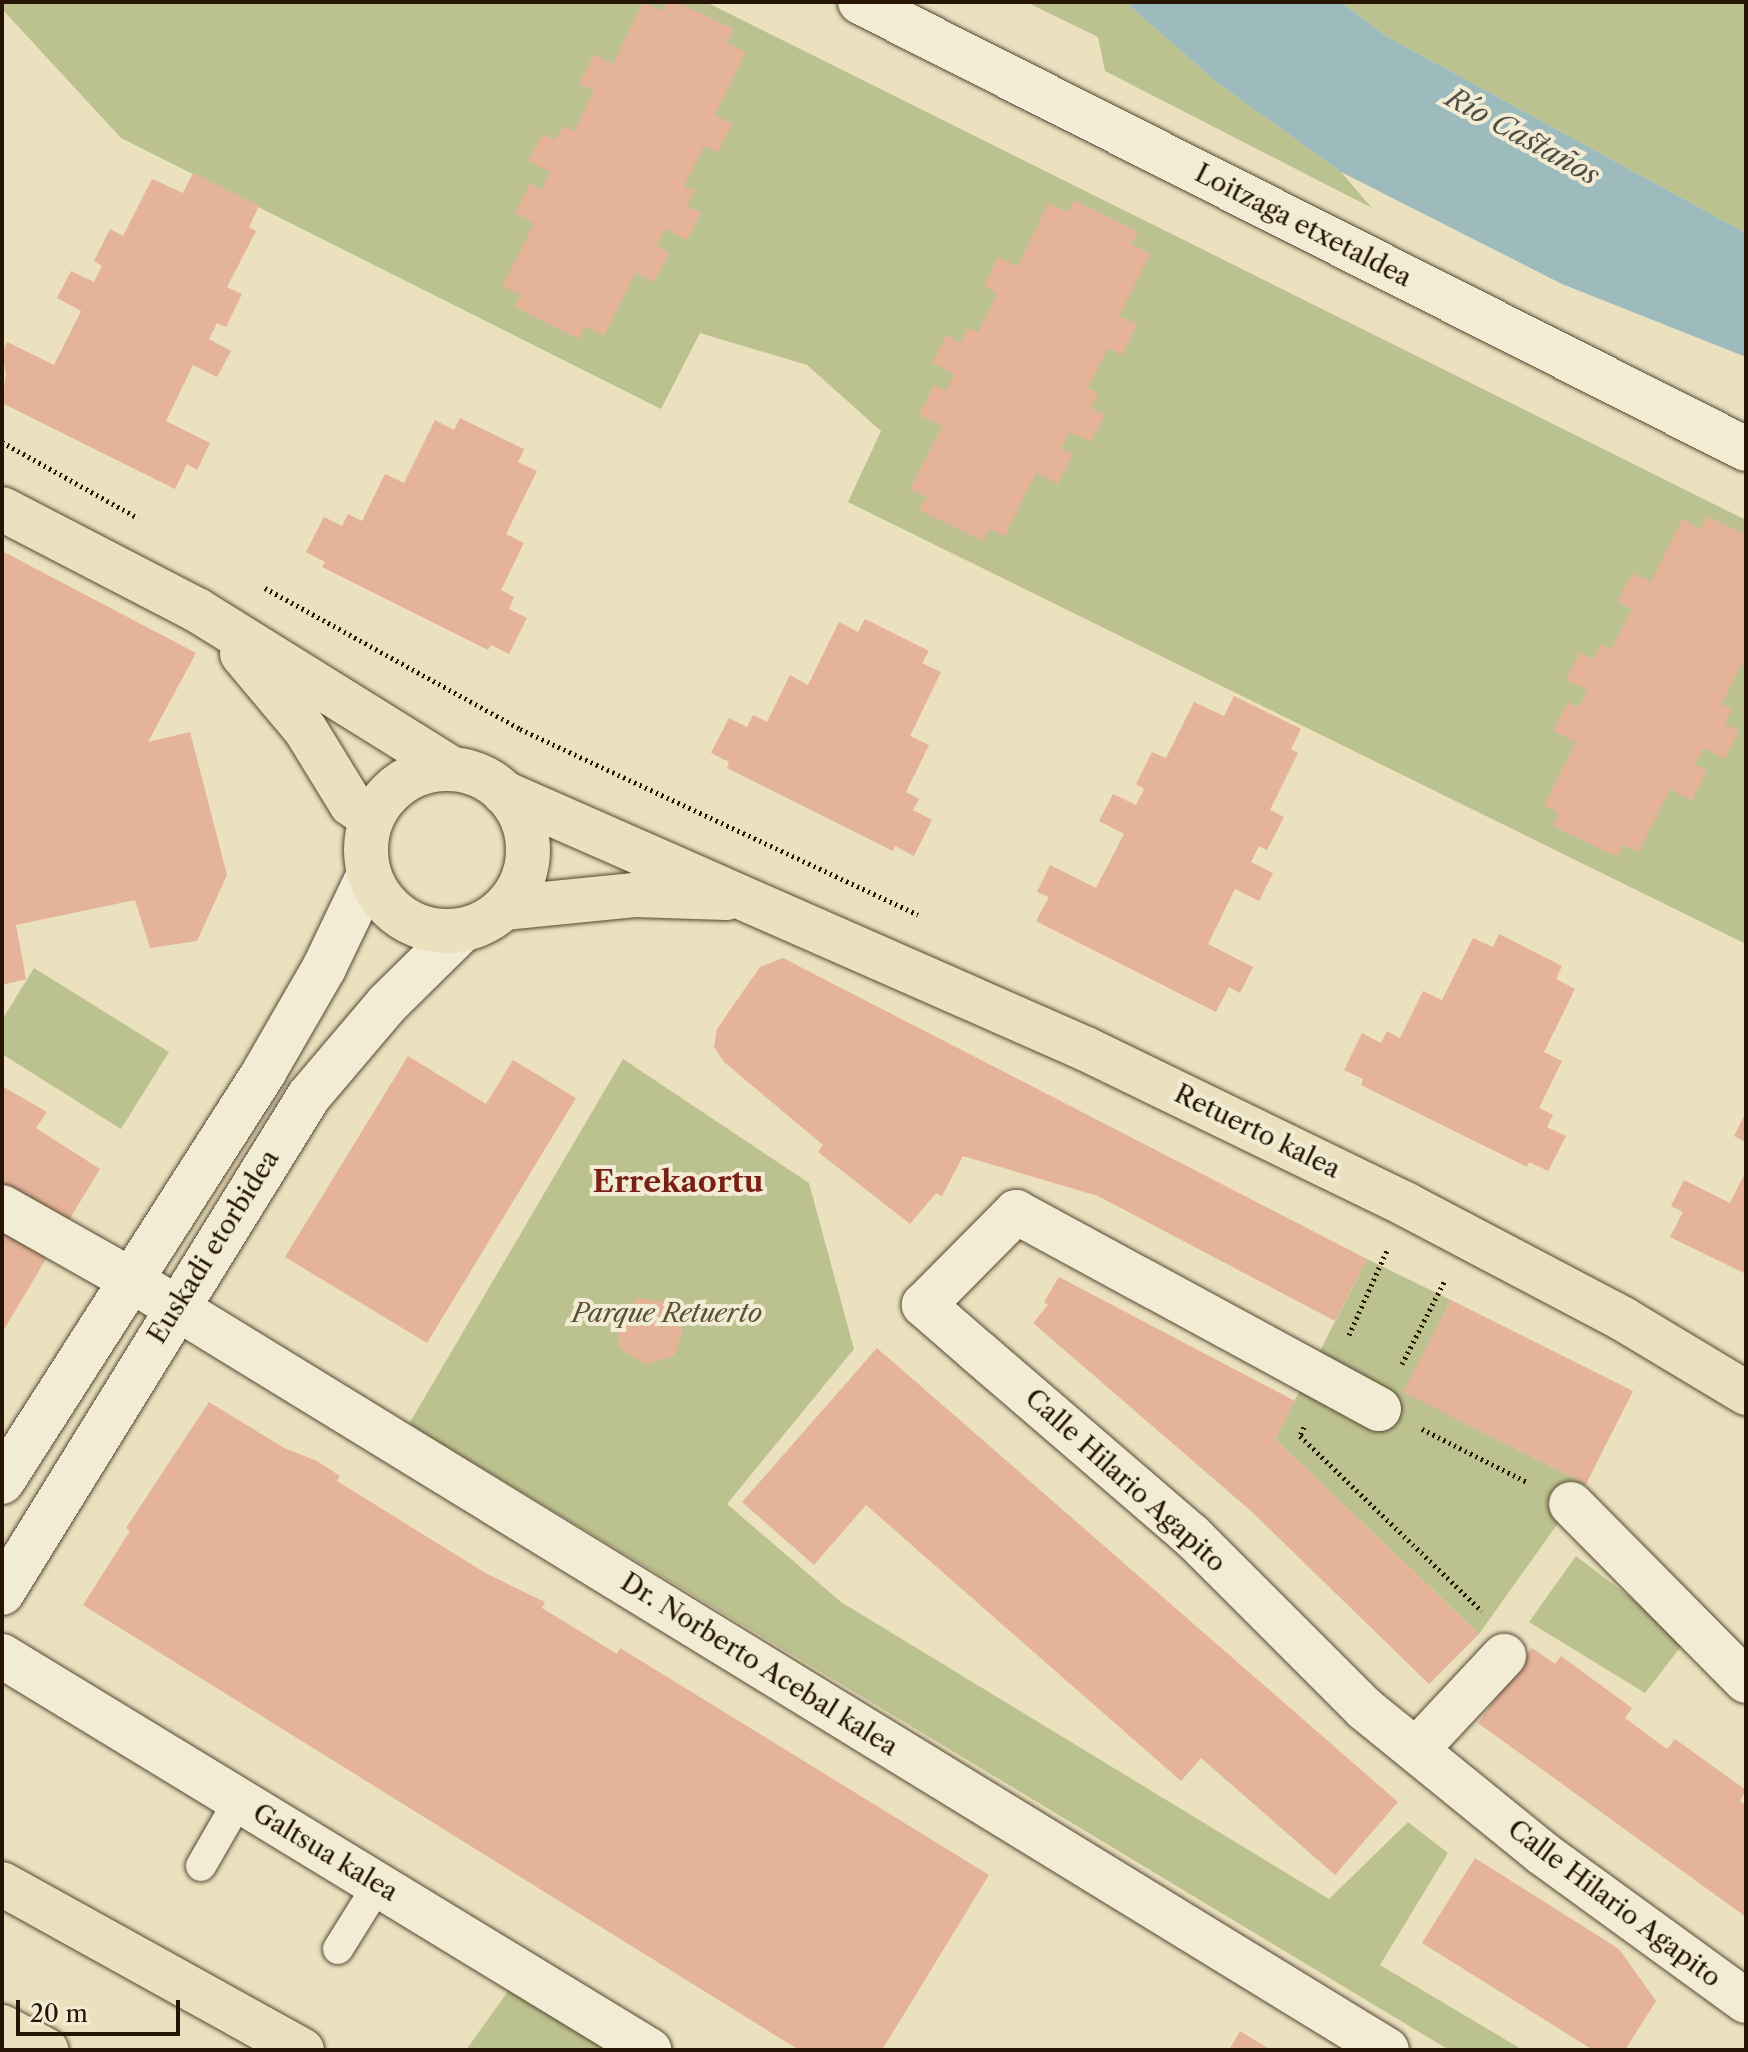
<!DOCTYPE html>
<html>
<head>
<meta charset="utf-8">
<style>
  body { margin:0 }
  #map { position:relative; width:1748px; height:2052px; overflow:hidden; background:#ebe1bf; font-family:"Libre Caslon Text",serif }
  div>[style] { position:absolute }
  .green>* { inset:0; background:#bcc28f }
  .water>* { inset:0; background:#9dbbbd }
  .building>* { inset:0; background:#e4b399 }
  .path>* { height:5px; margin-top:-2.5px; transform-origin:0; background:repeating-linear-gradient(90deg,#261404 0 2px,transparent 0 6px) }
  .roads { filter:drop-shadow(0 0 2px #574733) drop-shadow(0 0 2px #574733) }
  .service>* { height:30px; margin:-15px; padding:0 15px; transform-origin:15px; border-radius:15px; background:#f2ecd5 }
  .pedestrian>* { height:44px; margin:-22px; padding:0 22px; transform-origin:22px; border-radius:22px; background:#f2ecd5 }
  .minor>* { height:44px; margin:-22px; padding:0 22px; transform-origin:22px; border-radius:22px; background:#f2ecd5 }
  .tertiary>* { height:44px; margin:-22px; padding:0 22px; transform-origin:22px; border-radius:22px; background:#f2ecd5 }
  .primary>* { height:44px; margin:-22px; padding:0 22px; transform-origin:22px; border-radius:22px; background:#ebe1bf }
  .primary>.ring { margin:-22px; padding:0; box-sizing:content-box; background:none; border:44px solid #ebe1bf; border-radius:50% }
  .motorway>* { height:44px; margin:-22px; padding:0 22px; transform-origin:22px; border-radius:22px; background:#ebe1bf }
  span { translate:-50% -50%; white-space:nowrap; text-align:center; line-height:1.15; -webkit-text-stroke:8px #f2ecd5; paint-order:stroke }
  .street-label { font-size:26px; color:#261404 }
  .park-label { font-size:26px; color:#5a5135; font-style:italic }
  .water-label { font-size:28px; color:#504e45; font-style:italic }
  .quarter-label { font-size:30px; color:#7a1f14; font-weight:700 }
  .frame { position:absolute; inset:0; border:4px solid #261404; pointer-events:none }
  .scale { position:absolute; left:16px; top:2000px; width:164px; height:36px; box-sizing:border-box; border:4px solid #261404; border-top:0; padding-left:10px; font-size:24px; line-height:28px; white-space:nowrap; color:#261404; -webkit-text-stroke:6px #f2ecd5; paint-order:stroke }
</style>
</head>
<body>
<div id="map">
  <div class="green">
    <div style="clip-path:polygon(2px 2px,706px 2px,1744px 519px,1746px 944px,848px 502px,881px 431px,807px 365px,700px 333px,661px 409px,121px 138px,2px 9px)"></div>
    <div style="clip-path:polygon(1026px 2px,1125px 2px,1219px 84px,1341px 172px,1372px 208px,1105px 71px,1098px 37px)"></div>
    <div style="clip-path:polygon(1341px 2px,1746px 2px,1746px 233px,1386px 36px)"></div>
    <div style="clip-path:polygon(34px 968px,169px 1052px,121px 1129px,2px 1054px,2px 1020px)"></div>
    <div style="clip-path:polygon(623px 1059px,809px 1183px,854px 1349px,727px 1504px,841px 1602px,1329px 1899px,1408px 1822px,1448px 1853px,1380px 1965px,1523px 2050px,1449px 2050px,409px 1424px)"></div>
    <div style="clip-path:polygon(1367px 1259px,1451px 1300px,1404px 1392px,1586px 1484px,1479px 1634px,1275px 1439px)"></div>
    <div style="clip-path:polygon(1576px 1556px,1686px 1640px,1645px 1693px,1529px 1622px)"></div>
    <div style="clip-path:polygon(516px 1980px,629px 2050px,466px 2050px)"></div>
  </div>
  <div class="water">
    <div style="clip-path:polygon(1125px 2px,1341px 2px,1386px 36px,1746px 233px,1746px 357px,1562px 284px,1341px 172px,1219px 84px)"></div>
  </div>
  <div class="building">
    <div style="clip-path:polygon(643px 2px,663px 11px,668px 2px,677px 2px,733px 29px,727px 43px,746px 52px,715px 115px,732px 124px,718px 152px,704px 146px,684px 186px,695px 191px,687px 206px,701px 213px,687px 240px,665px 229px,657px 246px,669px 253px,654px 282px,635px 273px,604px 336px,585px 326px,579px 339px,515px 307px,521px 295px,502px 286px,534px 223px,515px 213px,530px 183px,541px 190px,550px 172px,528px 161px,542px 134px,555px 140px,563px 126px,574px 131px,594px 91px,579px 84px,594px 54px,613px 64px)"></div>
    <div style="clip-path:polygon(193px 173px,259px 206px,249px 227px,256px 231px,227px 287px,242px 294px,226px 327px,217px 323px,209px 339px,231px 351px,217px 377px,193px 365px,166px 421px,210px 443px,197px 470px,187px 464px,175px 489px,2px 403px,6px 374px,2px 353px,7px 342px,54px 365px,81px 311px,57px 298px,71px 271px,94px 282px,102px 266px,94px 261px,110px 229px,123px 236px,152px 179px,183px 193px)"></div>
    <div style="clip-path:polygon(1074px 200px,1138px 232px,1131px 244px,1150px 254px,1119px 316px,1137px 325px,1122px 355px,1108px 348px,1088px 388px,1098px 393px,1091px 408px,1105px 415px,1091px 442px,1070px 432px,1061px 448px,1073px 454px,1058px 484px,1036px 473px,1005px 536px,989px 529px,983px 541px,919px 510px,926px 497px,910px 489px,942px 426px,919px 415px,934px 385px,946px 391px,954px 374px,932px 363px,946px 335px,960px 343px,968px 327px,978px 333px,997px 293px,984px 286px,998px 257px,1018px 266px,1048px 203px,1068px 212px)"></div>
    <div style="clip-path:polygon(460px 418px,524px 449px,518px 462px,537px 471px,506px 534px,524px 543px,501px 590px,514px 597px,509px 609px,527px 618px,509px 654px,491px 645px,488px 650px,322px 567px,325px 562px,306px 552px,324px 517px,342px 526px,348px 514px,362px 521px,385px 474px,404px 483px,435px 420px,454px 430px)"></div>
    <div style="clip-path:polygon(1707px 516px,1746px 535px,1746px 666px,1742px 664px,1721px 704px,1732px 709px,1725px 724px,1739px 731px,1725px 759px,1703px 748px,1695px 765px,1707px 770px,1692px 801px,1670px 789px,1639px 852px,1623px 845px,1617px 857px,1553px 826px,1559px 813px,1544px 805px,1576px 742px,1553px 731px,1568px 702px,1579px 707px,1588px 690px,1566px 680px,1579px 652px,1593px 659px,1601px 644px,1611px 649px,1632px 609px,1617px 602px,1632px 573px,1651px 582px,1682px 519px,1701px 529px)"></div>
    <div style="clip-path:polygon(2px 551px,196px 653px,148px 742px,190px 732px,227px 875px,197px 941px,150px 948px,135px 900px,16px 925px,26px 979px,2px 985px)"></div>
    <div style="clip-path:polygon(865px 619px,929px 651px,922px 663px,941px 672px,910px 736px,929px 745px,906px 792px,919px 799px,913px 810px,932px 820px,914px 856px,895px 846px,893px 851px,727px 768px,729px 762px,711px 753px,729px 718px,747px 727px,753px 715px,767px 722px,790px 675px,808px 685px,839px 622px,858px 632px)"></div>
    <div style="clip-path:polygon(1234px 696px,1301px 729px,1291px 749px,1298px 753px,1270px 810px,1284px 817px,1267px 850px,1259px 846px,1251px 862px,1273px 873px,1259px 901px,1235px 889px,1208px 944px,1253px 967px,1240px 993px,1229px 987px,1216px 1012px,1036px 921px,1049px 897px,1037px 892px,1050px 865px,1096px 888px,1124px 834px,1099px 821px,1113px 794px,1136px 805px,1144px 789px,1136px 784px,1152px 752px,1166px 758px,1194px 702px,1224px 716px)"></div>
    <div style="clip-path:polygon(1499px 934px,1562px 966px,1556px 979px,1575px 989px,1544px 1052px,1562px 1061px,1539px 1108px,1553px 1115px,1547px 1127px,1566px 1136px,1548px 1171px,1529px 1162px,1527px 1167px,1361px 1085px,1363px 1079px,1344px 1070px,1362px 1033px,1381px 1043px,1387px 1031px,1400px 1038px,1423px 991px,1442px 1000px,1473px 938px,1493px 947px)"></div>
    <div style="clip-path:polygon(783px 958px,1367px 1259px,1335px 1321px,1098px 1196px,963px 1156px,942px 1196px,936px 1193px,910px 1224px,818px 1152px,823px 1145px,724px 1062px,714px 1047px,717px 1029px,760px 967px)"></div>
    <div style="clip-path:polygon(408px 1056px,486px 1104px,513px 1060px,576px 1098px,427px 1343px,285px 1257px)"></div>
    <div style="clip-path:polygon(2px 1086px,47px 1112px,36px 1128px,100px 1169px,58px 1238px,2px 1202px)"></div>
    <div style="clip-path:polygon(1746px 1112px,1746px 1142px,1734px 1136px)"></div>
    <div style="clip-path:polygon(1746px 1171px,1746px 1274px,1670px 1237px,1683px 1212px,1671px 1206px,1684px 1180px,1730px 1203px)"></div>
    <div style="clip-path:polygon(2px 1223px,50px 1252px,2px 1333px)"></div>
    <div style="clip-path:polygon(1059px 1277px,1295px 1401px,1275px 1439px,1479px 1634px,1429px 1684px,1251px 1511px,1033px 1323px,1048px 1305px,1044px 1302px)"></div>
    <div style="clip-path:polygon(637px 1298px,668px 1302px,683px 1328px,675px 1355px,647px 1365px,619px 1348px,618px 1320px)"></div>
    <div style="clip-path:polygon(1451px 1300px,1633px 1391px,1586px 1484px,1403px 1392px)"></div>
    <div style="clip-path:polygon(877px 1348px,1398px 1802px,1335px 1875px,1201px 1758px,1181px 1781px,866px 1505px,814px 1565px,742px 1502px)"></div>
    <div style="clip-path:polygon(209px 1402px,284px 1448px,317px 1461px,340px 1476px,337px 1481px,487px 1574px,545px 1602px,542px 1608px,617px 1654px,620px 1648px,989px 1875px,882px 2050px,799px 2050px,83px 1605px,130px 1531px,126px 1528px)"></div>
    <div style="clip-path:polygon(1532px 1648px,1555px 1664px,1561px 1656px,1632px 1708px,1625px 1718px,1667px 1749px,1675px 1739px,1746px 1790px,1740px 1801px,1746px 1806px,1746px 1917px,1478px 1723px)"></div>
    <div style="clip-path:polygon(1475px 1858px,1619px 1949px,1656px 2001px,1625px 2050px,1593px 2050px,1422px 1943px)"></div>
    <div style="clip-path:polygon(1240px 2031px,1271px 2050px,1229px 2050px)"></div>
  </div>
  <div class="path">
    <div style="left:2px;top:442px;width:156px;rotate:29.2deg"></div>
    <div style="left:265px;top:588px;width:291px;rotate:28.9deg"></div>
    <div style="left:520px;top:729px;width:439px;rotate:25deg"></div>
    <div style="left:1349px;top:1335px;width:93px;rotate:-65.9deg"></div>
    <div style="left:1402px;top:1364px;width:94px;rotate:-62.9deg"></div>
    <div style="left:1304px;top:1427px;width:10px;rotate:114deg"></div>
    <div style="left:1300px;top:1436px;width:252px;rotate:43.9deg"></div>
    <div style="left:1422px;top:1429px;width:118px;rotate:26.8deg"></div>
  </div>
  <div class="roads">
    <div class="service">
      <div style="left:201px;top:1866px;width:76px;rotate:-60.1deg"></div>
      <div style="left:338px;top:1949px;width:75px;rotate:-58deg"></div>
    </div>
    <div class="pedestrian">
      <div style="left:2px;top:1207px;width:148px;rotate:29.5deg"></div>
      <div style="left:978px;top:1352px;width:72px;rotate:-139deg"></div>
      <div style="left:924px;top:1305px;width:131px;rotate:-45.3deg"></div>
      <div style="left:1016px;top:1212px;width:413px;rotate:28.5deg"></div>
      <div style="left:1571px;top:1504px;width:249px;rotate:45.3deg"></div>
      <div style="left:1416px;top:1750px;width:129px;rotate:-46.9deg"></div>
    </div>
    <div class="minor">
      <div style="left:860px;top:2px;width:992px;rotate:26.77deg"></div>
      <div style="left:131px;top:1280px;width:1473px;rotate:31.51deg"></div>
      <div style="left:978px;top:1352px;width:281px;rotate:40.7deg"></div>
      <div style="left:1191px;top:1535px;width:246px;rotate:45deg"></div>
      <div style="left:1365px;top:1709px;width:228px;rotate:39.1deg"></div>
      <div style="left:1542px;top:1853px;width:252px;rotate:36deg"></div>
      <div style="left:2px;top:1656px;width:758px;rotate:31.34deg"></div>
    </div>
    <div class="tertiary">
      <div style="left:2px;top:1482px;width:487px;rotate:-57.4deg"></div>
      <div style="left:264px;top:1072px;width:120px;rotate:-60deg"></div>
      <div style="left:324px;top:968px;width:104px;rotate:-64.4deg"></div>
      <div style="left:2px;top:1593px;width:584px;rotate:-58.3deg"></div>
      <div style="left:309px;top:1096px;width:121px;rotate:-49.7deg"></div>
      <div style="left:387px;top:1004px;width:105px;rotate:-44.6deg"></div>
    </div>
    <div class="primary">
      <div style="left:2px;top:509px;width:220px;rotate:27.4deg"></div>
      <div style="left:197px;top:610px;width:301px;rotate:31.9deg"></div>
      <div style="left:242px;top:654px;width:98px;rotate:50deg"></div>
      <div style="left:305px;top:729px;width:88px;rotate:58.5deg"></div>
      <div style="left:351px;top:804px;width:25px;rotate:34deg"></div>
      <div class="ring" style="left:366px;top:769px;width:118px;height:118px"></div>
      <div style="left:504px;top:793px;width:636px;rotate:23.74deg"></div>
      <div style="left:1086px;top:1049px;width:357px;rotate:25.9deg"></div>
      <div style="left:1407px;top:1205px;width:244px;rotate:27.8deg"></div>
      <div style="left:1623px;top:1319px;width:144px;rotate:31deg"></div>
      <div style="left:504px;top:908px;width:131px;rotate:-5.7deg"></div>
      <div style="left:634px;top:895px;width:92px;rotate:1.9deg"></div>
    </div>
    <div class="motorway">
      <div style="left:2px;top:1884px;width:343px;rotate:29deg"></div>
      <div style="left:2px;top:2027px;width:50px;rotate:27.6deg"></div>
    </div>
  </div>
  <div class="street-label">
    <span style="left:1303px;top:226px;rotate:27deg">Loitzaga etxetaldea</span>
    <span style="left:1257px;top:1132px;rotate:26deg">Retuerto kalea</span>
    <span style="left:214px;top:1247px;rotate:-58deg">Euskadi etorbidea</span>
    <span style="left:1125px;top:1481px;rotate:42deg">Calle Hilario Agapito</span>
    <span style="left:759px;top:1665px;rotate:32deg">Dr. Norberto Acebal kalea</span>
    <span style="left:325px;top:1853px;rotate:31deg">Galtsua kalea</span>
    <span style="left:1614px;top:1904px;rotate:37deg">Calle Hilario Agapito</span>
  </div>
  <div class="park-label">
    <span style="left:667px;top:1314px">Parque Retuerto</span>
  </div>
  <div class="water-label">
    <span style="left:1523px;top:136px;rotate:29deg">Río Castaños</span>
  </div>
  <div class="quarter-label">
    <span style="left:678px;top:1182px">Errekaortu</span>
  </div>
  <div class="frame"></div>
  <div class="scale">20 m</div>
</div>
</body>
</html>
